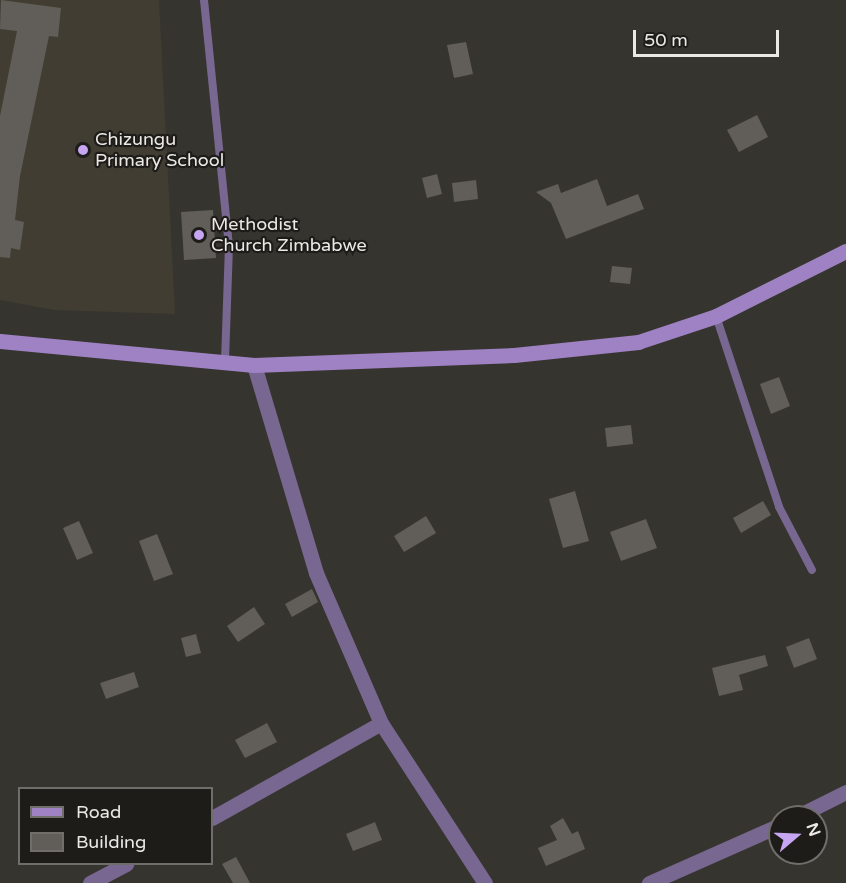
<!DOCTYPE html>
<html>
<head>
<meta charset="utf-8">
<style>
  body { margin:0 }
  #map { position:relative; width:846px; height:883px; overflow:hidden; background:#36342f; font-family:"Varela Round",sans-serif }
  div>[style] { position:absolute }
  .built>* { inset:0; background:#413d32 }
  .building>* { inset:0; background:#615e59 }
  .lane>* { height:8px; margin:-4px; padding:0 4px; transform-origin:4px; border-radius:4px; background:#786790 }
  .street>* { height:15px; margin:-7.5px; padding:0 7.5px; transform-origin:7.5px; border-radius:7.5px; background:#786790 }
  .secondary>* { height:15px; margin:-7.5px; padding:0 7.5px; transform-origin:7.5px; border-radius:7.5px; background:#9f82c4 }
  .dots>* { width:16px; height:16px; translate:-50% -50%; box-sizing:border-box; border:3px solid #1d1c19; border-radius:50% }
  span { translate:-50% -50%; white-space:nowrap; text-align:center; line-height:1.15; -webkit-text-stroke:4.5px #1d1c19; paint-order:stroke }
  .poi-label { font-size:18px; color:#ebe9e6 }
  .left { translate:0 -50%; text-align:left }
  .legend { position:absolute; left:18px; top:787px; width:195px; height:78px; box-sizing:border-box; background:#1d1c19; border:2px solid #6f6e6b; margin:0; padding:8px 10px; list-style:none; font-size:18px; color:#ebe9e6 }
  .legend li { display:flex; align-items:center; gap:12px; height:30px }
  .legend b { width:30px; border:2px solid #6f6e6b }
  .north { position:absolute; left:768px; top:805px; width:60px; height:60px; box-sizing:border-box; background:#1d1c19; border:2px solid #6f6e6b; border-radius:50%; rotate:71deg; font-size:16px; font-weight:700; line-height:24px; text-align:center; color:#ebe9e6 }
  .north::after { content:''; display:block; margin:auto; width:21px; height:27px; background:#c6a6f0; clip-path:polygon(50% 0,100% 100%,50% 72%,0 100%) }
  .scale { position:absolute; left:633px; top:30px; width:146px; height:27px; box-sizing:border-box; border:3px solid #ebe9e6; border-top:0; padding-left:8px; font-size:18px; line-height:21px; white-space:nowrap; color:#ebe9e6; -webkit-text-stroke:4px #1d1c19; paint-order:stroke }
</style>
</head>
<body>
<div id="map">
  <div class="built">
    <div style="clip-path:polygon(0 0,159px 0,175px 314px,54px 310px,0 300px)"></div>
  </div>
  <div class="building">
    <div style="clip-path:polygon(1px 0,61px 8px,58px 37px,49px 36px,20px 176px,15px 220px,24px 222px,20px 250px,11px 248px,10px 258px,0 257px,0 116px,17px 31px,0 29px)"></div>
    <div style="clip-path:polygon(466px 42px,473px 74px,454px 78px,447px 45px)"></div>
    <div style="clip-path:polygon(757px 115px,768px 137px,739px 152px,727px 130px)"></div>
    <div style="clip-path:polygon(437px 174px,442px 194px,427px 198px,422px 178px)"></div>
    <div style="clip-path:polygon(597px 179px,607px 206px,638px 194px,644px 209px,566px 239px,551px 203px,536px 192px,558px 184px,561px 193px)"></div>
    <div style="clip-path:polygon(476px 180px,478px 199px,454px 202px,452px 183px)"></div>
    <div style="clip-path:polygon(213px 210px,216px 258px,184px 260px,181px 212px)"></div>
    <div style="clip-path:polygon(612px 266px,632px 268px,630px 284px,610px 282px)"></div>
    <div style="clip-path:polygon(779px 377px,790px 406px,771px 414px,760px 384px)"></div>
    <div style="clip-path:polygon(631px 425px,633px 444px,607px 447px,605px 428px)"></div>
    <div style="clip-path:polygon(575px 491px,589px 541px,563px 548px,549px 499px)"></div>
    <div style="clip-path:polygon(763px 501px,771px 515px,741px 533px,733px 518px)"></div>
    <div style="clip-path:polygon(426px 516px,436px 533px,404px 552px,394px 536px)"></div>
    <div style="clip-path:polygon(646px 519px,657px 548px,621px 561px,610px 532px)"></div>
    <div style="clip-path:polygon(79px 521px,93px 553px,77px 560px,63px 528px)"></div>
    <div style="clip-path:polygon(157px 534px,173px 574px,154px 581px,139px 541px)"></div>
    <div style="clip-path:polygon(312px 589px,318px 602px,292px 617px,285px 604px)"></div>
    <div style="clip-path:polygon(254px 607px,265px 624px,238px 642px,227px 626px)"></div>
    <div style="clip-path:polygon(196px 634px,201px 653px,186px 657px,181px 638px)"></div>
    <div style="clip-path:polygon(809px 638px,817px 659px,794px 668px,786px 647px)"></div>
    <div style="clip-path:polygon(765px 655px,768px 666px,739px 675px,743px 690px,719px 696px,712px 668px)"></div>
    <div style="clip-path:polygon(134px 672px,139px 687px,106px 699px,100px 683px)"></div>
    <div style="clip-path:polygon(267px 723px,277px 742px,245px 758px,235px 740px)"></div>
    <div style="clip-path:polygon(563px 818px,572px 834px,578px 831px,585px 849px,546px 866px,538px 848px,557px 840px,550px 826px)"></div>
    <div style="clip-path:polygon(375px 822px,382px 840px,353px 851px,346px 834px)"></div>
    <div style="clip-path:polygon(236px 857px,250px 883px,233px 883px,222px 864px)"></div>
  </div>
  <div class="lane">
    <div style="left:204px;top:0;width:247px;rotate:84.2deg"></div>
    <div style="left:229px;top:246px;width:117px;rotate:92deg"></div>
    <div style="left:716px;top:316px;width:201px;rotate:71.7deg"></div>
    <div style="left:779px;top:507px;width:71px;rotate:62.4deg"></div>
  </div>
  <div class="street">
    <div style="left:254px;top:365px;width:217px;rotate:73.4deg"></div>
    <div style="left:316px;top:573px;width:163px;rotate:66.6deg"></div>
    <div style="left:381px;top:723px;width:191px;rotate:57deg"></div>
    <div style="left:796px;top:817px;width:56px;rotate:-26.6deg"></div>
    <div style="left:212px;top:818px;width:194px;rotate:-29.3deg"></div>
    <div style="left:90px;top:883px;width:41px;rotate:-27.8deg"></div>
    <div style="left:649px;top:883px;width:143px;rotate:-23.9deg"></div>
  </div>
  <div class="secondary">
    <div style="left:0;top:341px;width:255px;rotate:5.4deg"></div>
    <div style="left:254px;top:365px;width:260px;rotate:-2.2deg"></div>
    <div style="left:514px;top:355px;width:125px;rotate:-6deg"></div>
    <div style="left:638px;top:342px;width:82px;rotate:-18.4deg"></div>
    <div style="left:716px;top:316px;width:145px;rotate:-26.6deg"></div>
  </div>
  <div class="dots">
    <div style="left:83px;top:150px;background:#c6a6f0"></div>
    <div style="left:199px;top:235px;background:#c6a6f0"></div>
  </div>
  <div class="poi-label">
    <span class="left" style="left:95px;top:150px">Chizungu<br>Primary School</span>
    <span class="left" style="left:211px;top:235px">Methodist<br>Church Zimbabwe</span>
  </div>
  <ul class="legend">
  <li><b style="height:8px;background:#9f82c4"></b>Road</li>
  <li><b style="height:16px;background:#615e59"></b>Building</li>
  </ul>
  <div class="north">N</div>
  <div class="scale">50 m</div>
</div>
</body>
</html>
